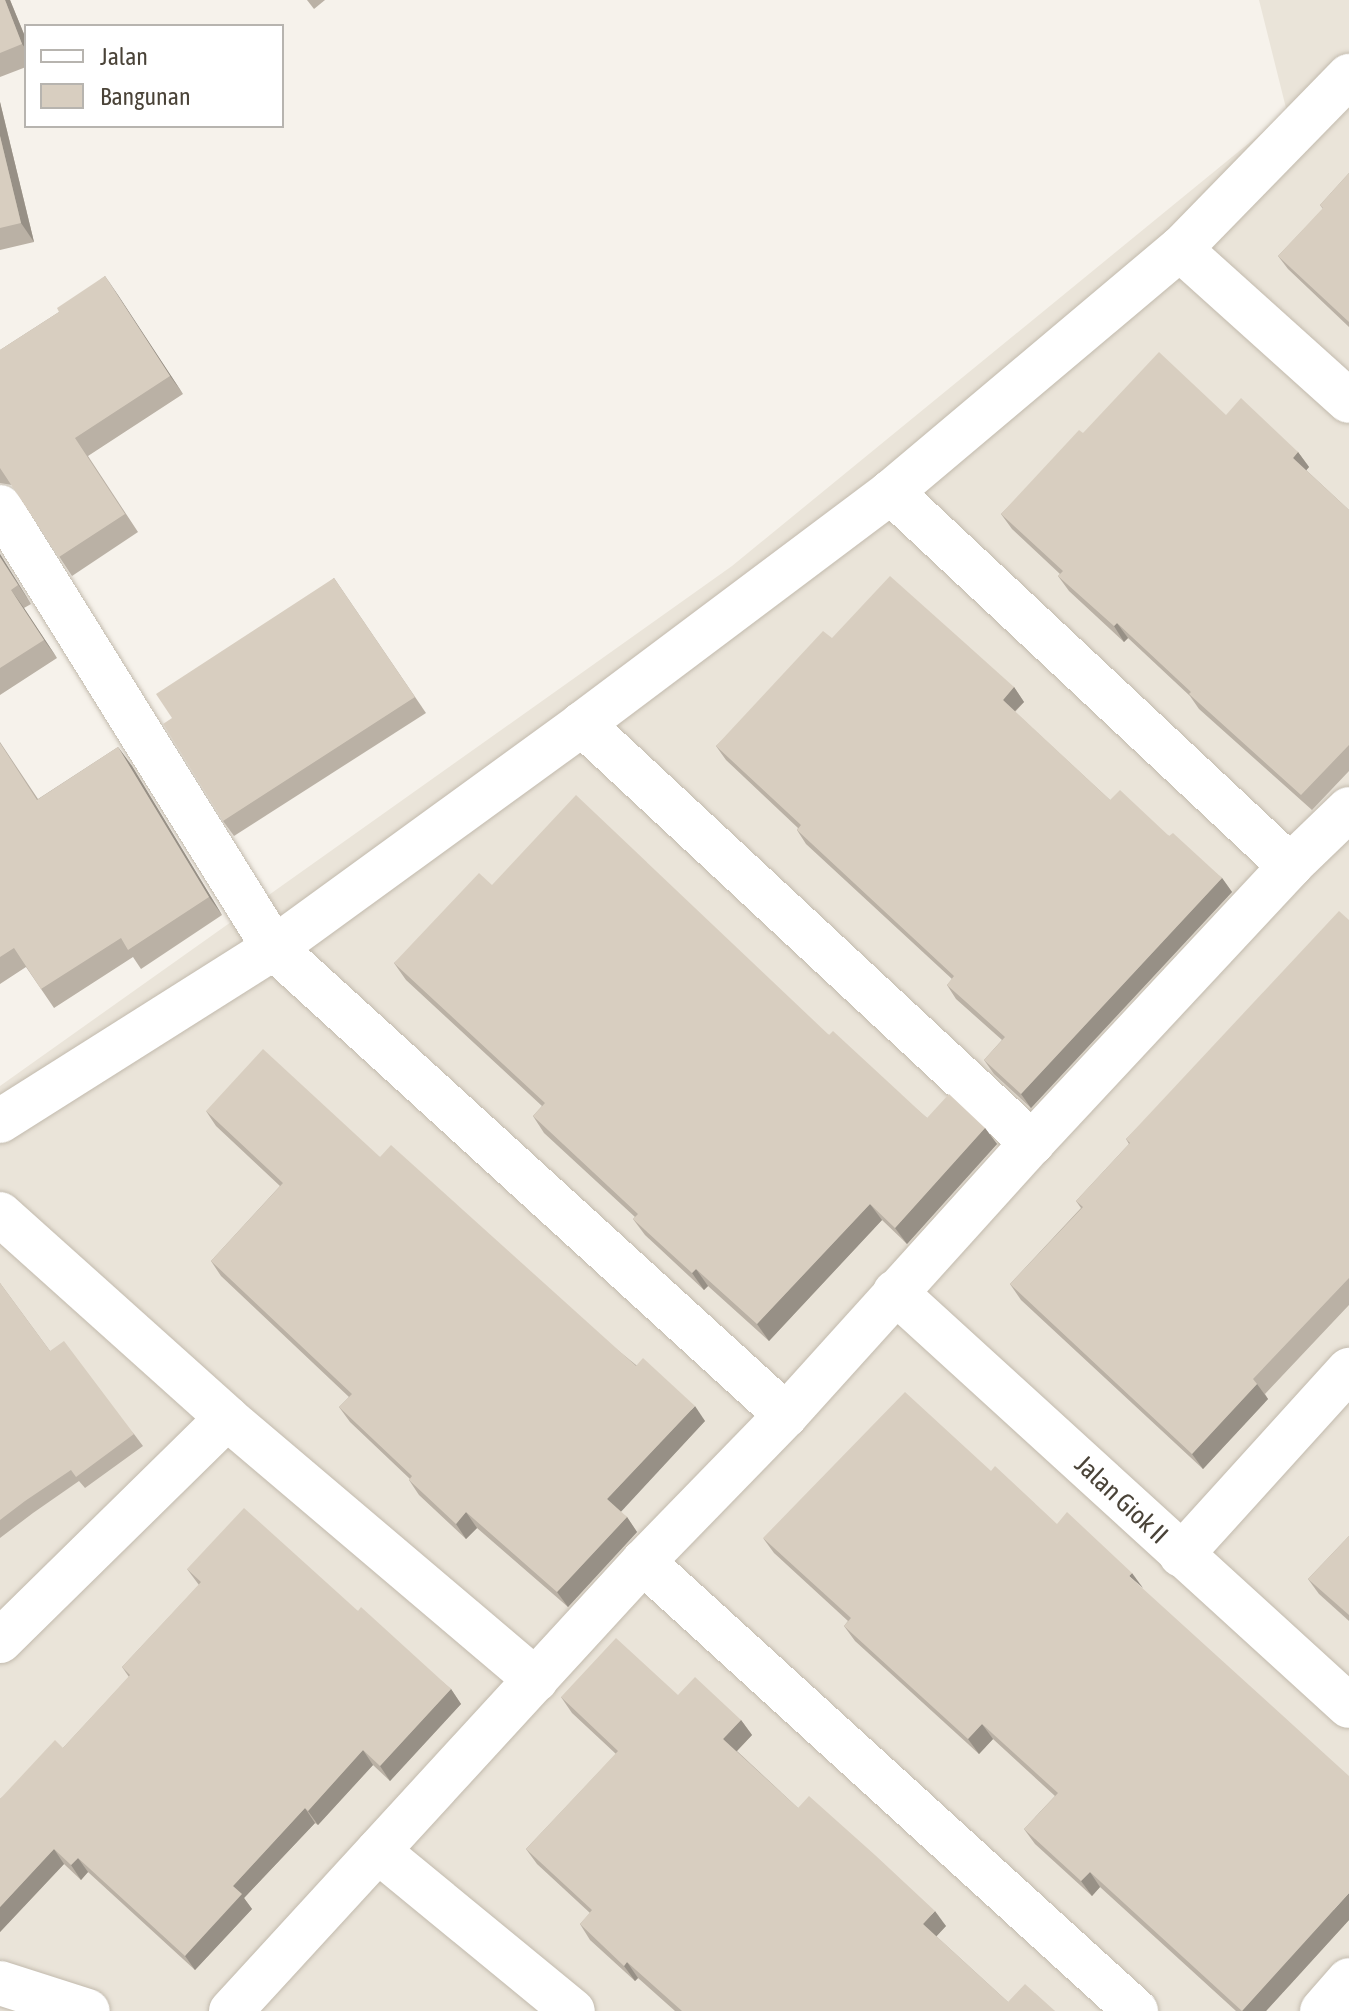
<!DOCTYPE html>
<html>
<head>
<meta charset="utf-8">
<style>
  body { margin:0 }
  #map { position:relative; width:1349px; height:2011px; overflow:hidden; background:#f6f2eb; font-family:"Asap Condensed",sans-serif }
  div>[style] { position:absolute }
  .residential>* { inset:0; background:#eae4d9 }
  .roads { filter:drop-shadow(0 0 2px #c2baad) drop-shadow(0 0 2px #c2baad) }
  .minor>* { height:44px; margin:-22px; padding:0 22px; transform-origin:22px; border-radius:22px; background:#fff }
  .wall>* { inset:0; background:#bab1a5 }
  .shaded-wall>* { inset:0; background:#979086 }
  .building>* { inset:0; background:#d8cec0 }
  span { translate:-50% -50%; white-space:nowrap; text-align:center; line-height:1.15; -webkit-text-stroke:6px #fff; paint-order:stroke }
  .street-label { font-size:26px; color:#4a4338 }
  .legend { position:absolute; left:24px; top:24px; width:260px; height:104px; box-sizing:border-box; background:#fff; border:2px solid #b7b4af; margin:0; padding:10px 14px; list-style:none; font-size:24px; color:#4a4338 }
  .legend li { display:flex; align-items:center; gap:16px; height:40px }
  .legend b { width:40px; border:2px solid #b7b4af }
</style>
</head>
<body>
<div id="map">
  <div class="residential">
    <div style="clip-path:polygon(1259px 0,1349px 0,1349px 2011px,0 2011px,0 1086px,732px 566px,1287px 112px)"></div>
  </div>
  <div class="roads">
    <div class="minor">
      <div style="left:1180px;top:249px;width:227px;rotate:42deg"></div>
      <div style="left:891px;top:492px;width:547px;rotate:43.15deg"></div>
      <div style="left:0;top:507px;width:519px;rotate:58.15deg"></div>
      <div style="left:274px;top:948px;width:693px;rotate:42.37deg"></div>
      <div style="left:582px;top:724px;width:615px;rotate:42.96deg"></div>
      <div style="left:0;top:1121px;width:324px;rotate:-32.3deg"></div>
      <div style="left:274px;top:948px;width:381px;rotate:-36deg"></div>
      <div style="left:582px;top:724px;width:386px;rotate:-36.9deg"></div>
      <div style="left:891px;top:492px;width:378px;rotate:-40.1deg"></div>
      <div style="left:1180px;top:249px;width:242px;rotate:-45.7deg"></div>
      <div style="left:0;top:1214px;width:305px;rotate:41.9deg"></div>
      <div style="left:227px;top:1418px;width:405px;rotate:40.3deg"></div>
      <div style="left:895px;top:1292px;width:614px;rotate:42.36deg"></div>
      <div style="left:1181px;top:1555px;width:250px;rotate:-47.8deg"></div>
      <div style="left:643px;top:1562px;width:667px;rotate:42.33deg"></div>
      <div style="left:0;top:1641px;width:318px;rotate:-44.5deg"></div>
      <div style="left:378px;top:1851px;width:252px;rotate:39.4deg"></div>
      <div style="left:0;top:1983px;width:92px;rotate:17.7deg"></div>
      <div style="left:231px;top:2011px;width:609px;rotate:-47.46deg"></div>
      <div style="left:643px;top:1562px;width:205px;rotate:-45.8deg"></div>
      <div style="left:786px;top:1415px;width:367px;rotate:-47.9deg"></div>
      <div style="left:1032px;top:1143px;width:379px;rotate:-47deg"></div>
      <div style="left:1290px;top:866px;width:82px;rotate:-44deg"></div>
      <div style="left:1322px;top:2011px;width:41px;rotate:-48.9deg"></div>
    </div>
  </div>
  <div class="wall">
    <div style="clip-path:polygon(0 0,10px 0,26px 39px,26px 67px,0 77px)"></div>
    <div style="clip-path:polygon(307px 0,325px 0,314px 9px)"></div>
    <div style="clip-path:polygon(0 102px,34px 242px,0 250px)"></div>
    <div style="clip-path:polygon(1349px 173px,1349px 327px,1288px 269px,1278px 256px,1323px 209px,1320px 205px)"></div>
    <div style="clip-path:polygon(105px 276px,183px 394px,88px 456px,138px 532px,72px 576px,12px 485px,0 483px,0 350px,59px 312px)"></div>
    <div style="clip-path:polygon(1226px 415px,1298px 452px,1309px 467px,1306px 470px,1349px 510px,1349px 771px,1312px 810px,1199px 709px,1190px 696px,1128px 638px,1124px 642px,1069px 591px,1058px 576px,1060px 574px,1012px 529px,1001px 514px,1083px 433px)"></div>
    <div style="clip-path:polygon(0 554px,31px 604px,24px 608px,57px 658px,0 695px)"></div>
    <div style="clip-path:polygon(334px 578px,426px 713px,234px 836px,223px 821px,172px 718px)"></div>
    <div style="clip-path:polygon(832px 638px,1014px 687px,1024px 702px,1015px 712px,1110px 800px,1169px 836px,1222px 878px,1232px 892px,1031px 1108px,994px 1074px,984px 1060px,1002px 1040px,956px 999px,947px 985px,952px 979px,806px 844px,797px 830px,798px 828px,726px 760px,716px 746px)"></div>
    <div style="clip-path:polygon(0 742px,38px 799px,118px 747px,132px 766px,222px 915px,141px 969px,133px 957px,54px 1008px,26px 967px,0 984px)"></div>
    <div style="clip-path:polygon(492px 885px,829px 1035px,927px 1118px,985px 1128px,997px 1144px,907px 1244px,882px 1220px,769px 1341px,708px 1286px,704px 1290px,645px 1235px,633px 1219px,635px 1217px,544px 1133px,533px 1116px,542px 1106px,406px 980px,394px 963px)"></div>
    <div style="clip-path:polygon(1349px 920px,1349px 1305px,1265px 1394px,1268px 1399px,1203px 1469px,1021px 1300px,1010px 1284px,1081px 1208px,1076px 1201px,1129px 1144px,1126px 1139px)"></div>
    <div style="clip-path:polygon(206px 1111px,380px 1157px,705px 1421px,620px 1512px,627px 1517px,637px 1532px,568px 1607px,477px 1528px,466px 1539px,419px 1495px,409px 1480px,410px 1479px,350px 1422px,339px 1407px,349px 1397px,221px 1276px,211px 1261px,280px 1186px,216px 1126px)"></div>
    <div style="clip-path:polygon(0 1283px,50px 1351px,134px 1434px,143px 1446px,85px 1488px,79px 1481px,33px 1513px,0 1538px)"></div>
    <div style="clip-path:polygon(1349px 1536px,1349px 1621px,1319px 1594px,1308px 1579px)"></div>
    <div style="clip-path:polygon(763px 1538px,1349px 1920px,1266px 2011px,1236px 2011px,1100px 1887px,1092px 1896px,1035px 1844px,1024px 1829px,1055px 1796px,993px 1739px,979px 1754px,855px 1641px,844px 1626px,848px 1621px,774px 1553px)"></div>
    <div style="clip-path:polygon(187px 1569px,358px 1611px,451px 1689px,461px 1704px,390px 1781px,373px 1765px,318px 1825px,315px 1823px,244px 1898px,252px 1909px,195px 1970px,88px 1872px,81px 1880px,64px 1864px,0 1932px,0 1799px,63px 1748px,129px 1677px,122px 1667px,199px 1585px)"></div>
    <div style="clip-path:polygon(678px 1695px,741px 1720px,752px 1735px,737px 1751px,798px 1808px,946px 1926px,936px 1936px,1008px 2002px,1055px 2011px,675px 2011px,638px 1978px,635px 1981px,590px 1940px,580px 1924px,590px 1913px,537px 1864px,526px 1849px,616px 1754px,572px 1713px,561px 1697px)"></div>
  </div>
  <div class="shaded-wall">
    <div style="clip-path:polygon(5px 0,10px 0,26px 39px,26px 49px,22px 44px)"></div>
    <div style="clip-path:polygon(0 102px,34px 242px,21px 223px,0 136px)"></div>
    <div style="clip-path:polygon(105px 276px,118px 295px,183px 394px,170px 376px)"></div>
    <div style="clip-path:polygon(1298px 452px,1309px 467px,1304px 473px,1293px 458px)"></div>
    <div style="clip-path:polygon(0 554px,31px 604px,0 557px)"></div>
    <div style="clip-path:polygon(11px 590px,24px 608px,57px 658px,44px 640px)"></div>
    <div style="clip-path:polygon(1117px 623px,1128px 638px,1124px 642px,1114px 626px)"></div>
    <div style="clip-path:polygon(1014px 687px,1024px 702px,1012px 714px,1003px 700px)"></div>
    <div style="clip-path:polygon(118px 747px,132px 766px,222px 915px,209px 897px)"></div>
    <div style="clip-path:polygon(1222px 878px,1232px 892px,1031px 1108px,1021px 1094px)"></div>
    <div style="clip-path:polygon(985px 1128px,997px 1144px,907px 1244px,895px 1228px)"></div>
    <div style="clip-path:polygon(870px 1204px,882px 1220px,769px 1341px,757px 1324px)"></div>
    <div style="clip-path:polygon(696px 1269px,708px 1286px,704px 1290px,692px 1273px)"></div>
    <div style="clip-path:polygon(1257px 1384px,1268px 1399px,1203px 1469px,1192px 1454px)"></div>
    <div style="clip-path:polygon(695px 1406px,705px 1421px,618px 1515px,607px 1499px)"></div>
    <div style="clip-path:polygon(466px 1512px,477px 1528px,466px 1539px,456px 1524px)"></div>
    <div style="clip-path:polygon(627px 1517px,637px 1532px,568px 1607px,557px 1592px)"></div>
    <div style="clip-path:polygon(1132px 1573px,1143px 1588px,1129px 1576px)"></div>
    <div style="clip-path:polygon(451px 1689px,461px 1704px,390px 1781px,380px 1766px)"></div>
    <div style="clip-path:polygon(741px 1720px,752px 1735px,734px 1754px,723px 1739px)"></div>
    <div style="clip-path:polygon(982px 1724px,993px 1739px,979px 1754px,968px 1739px)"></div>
    <div style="clip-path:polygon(363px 1750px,373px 1765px,318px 1825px,308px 1811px)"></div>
    <div style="clip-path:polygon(305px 1808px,315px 1823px,244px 1898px,252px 1909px,195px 1970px,185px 1956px,233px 1886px)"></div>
    <div style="clip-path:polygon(54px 1849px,64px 1864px,0 1932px,0 1907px)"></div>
    <div style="clip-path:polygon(78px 1858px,88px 1872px,81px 1880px,71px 1865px)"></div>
    <div style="clip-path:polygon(1090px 1872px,1100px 1887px,1092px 1896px,1081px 1881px)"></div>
    <div style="clip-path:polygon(1349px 1893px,1349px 1920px,1266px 2011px,1242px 2011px)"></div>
    <div style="clip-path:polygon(935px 1911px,946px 1926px,934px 1939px,923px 1924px)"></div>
    <div style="clip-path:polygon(627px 1962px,638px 1978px,635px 1981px,624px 1966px)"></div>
  </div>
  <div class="building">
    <div style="clip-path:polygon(0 0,5px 0,22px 44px,0 53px)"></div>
    <div style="clip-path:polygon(0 136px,21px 223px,0 228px)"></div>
    <div style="clip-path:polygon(1349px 173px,1349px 322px,1278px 256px,1323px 208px,1320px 205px)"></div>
    <div style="clip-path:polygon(105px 276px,170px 376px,75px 438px,125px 514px,59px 557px,0 468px,0 350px,59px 312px,57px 308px)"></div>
    <div style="clip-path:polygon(1159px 352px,1226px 415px,1241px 398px,1298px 452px,1293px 458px,1349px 510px,1349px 745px,1301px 795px,1189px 694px,1191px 692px,1117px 623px,1114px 626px,1058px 576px,1063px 571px,1001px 514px,1079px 430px,1083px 433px)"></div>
    <div style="clip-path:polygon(0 557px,18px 585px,11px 590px,44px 640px,0 668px)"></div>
    <div style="clip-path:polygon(890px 576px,1014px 687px,1003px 700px,1110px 800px,1120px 790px,1169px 836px,1173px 833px,1222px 878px,1021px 1094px,984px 1060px,1005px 1037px,947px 985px,954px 976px,797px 830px,801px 825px,716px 746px,823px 631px,832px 638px)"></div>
    <div style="clip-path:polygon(334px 578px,415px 697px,223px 821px,163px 724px,172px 718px,156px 694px)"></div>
    <div style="clip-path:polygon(0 743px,37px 800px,118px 747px,209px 897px,128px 950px,121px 938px,41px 989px,14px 948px,0 957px)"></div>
    <div style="clip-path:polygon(576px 795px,829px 1035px,833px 1031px,927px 1118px,949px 1094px,985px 1128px,895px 1228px,870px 1204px,757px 1324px,696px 1269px,692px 1273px,633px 1219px,638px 1214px,533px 1116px,545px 1103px,394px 963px,479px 873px,492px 885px)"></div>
    <div style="clip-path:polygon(1339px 911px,1349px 920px,1349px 1278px,1253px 1379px,1257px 1384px,1192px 1454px,1010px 1284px,1083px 1207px,1076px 1201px,1130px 1143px,1126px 1139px)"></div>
    <div style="clip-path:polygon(263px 1049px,380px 1157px,391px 1145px,636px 1366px,643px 1358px,695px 1406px,607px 1499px,627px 1517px,557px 1592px,466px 1512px,456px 1524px,409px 1480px,412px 1476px,339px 1407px,352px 1394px,211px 1261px,283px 1183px,206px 1111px)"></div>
    <div style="clip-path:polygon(0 1283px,50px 1351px,64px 1341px,134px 1434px,76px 1477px,71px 1470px,25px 1501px,0 1520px)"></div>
    <div style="clip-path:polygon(905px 1392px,991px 1471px,995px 1466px,1057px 1524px,1067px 1512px,1132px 1573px,1129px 1576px,1349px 1776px,1349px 1893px,1242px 2011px,1090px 1872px,1081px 1881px,1024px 1829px,1058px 1793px,982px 1724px,968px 1739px,844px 1626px,851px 1618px,763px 1538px)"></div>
    <div style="clip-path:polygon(244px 1508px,358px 1611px,361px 1607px,451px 1689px,380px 1766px,363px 1750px,308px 1811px,305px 1808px,233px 1886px,242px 1894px,185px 1956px,78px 1858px,71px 1865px,54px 1849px,0 1907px,0 1799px,55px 1740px,63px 1748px,130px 1675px,122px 1667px,201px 1582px,187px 1569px)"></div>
    <div style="clip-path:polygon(1349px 1536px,1349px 1615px,1308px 1579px)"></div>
    <div style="clip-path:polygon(616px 1638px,678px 1695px,695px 1677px,741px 1720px,723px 1739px,798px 1808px,809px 1796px,875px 1855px,935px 1911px,923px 1924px,1008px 2002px,1025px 1984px,1055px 2011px,682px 2011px,627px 1962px,624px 1966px,580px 1924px,592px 1910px,526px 1849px,618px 1751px,561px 1697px)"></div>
  </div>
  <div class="street-label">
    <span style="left:1121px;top:1500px;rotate:43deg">Jalan Giok II</span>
  </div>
  <ul class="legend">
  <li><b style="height:10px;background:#fff"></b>Jalan</li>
  <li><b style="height:22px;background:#d8cec0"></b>Bangunan</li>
  </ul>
</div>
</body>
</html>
